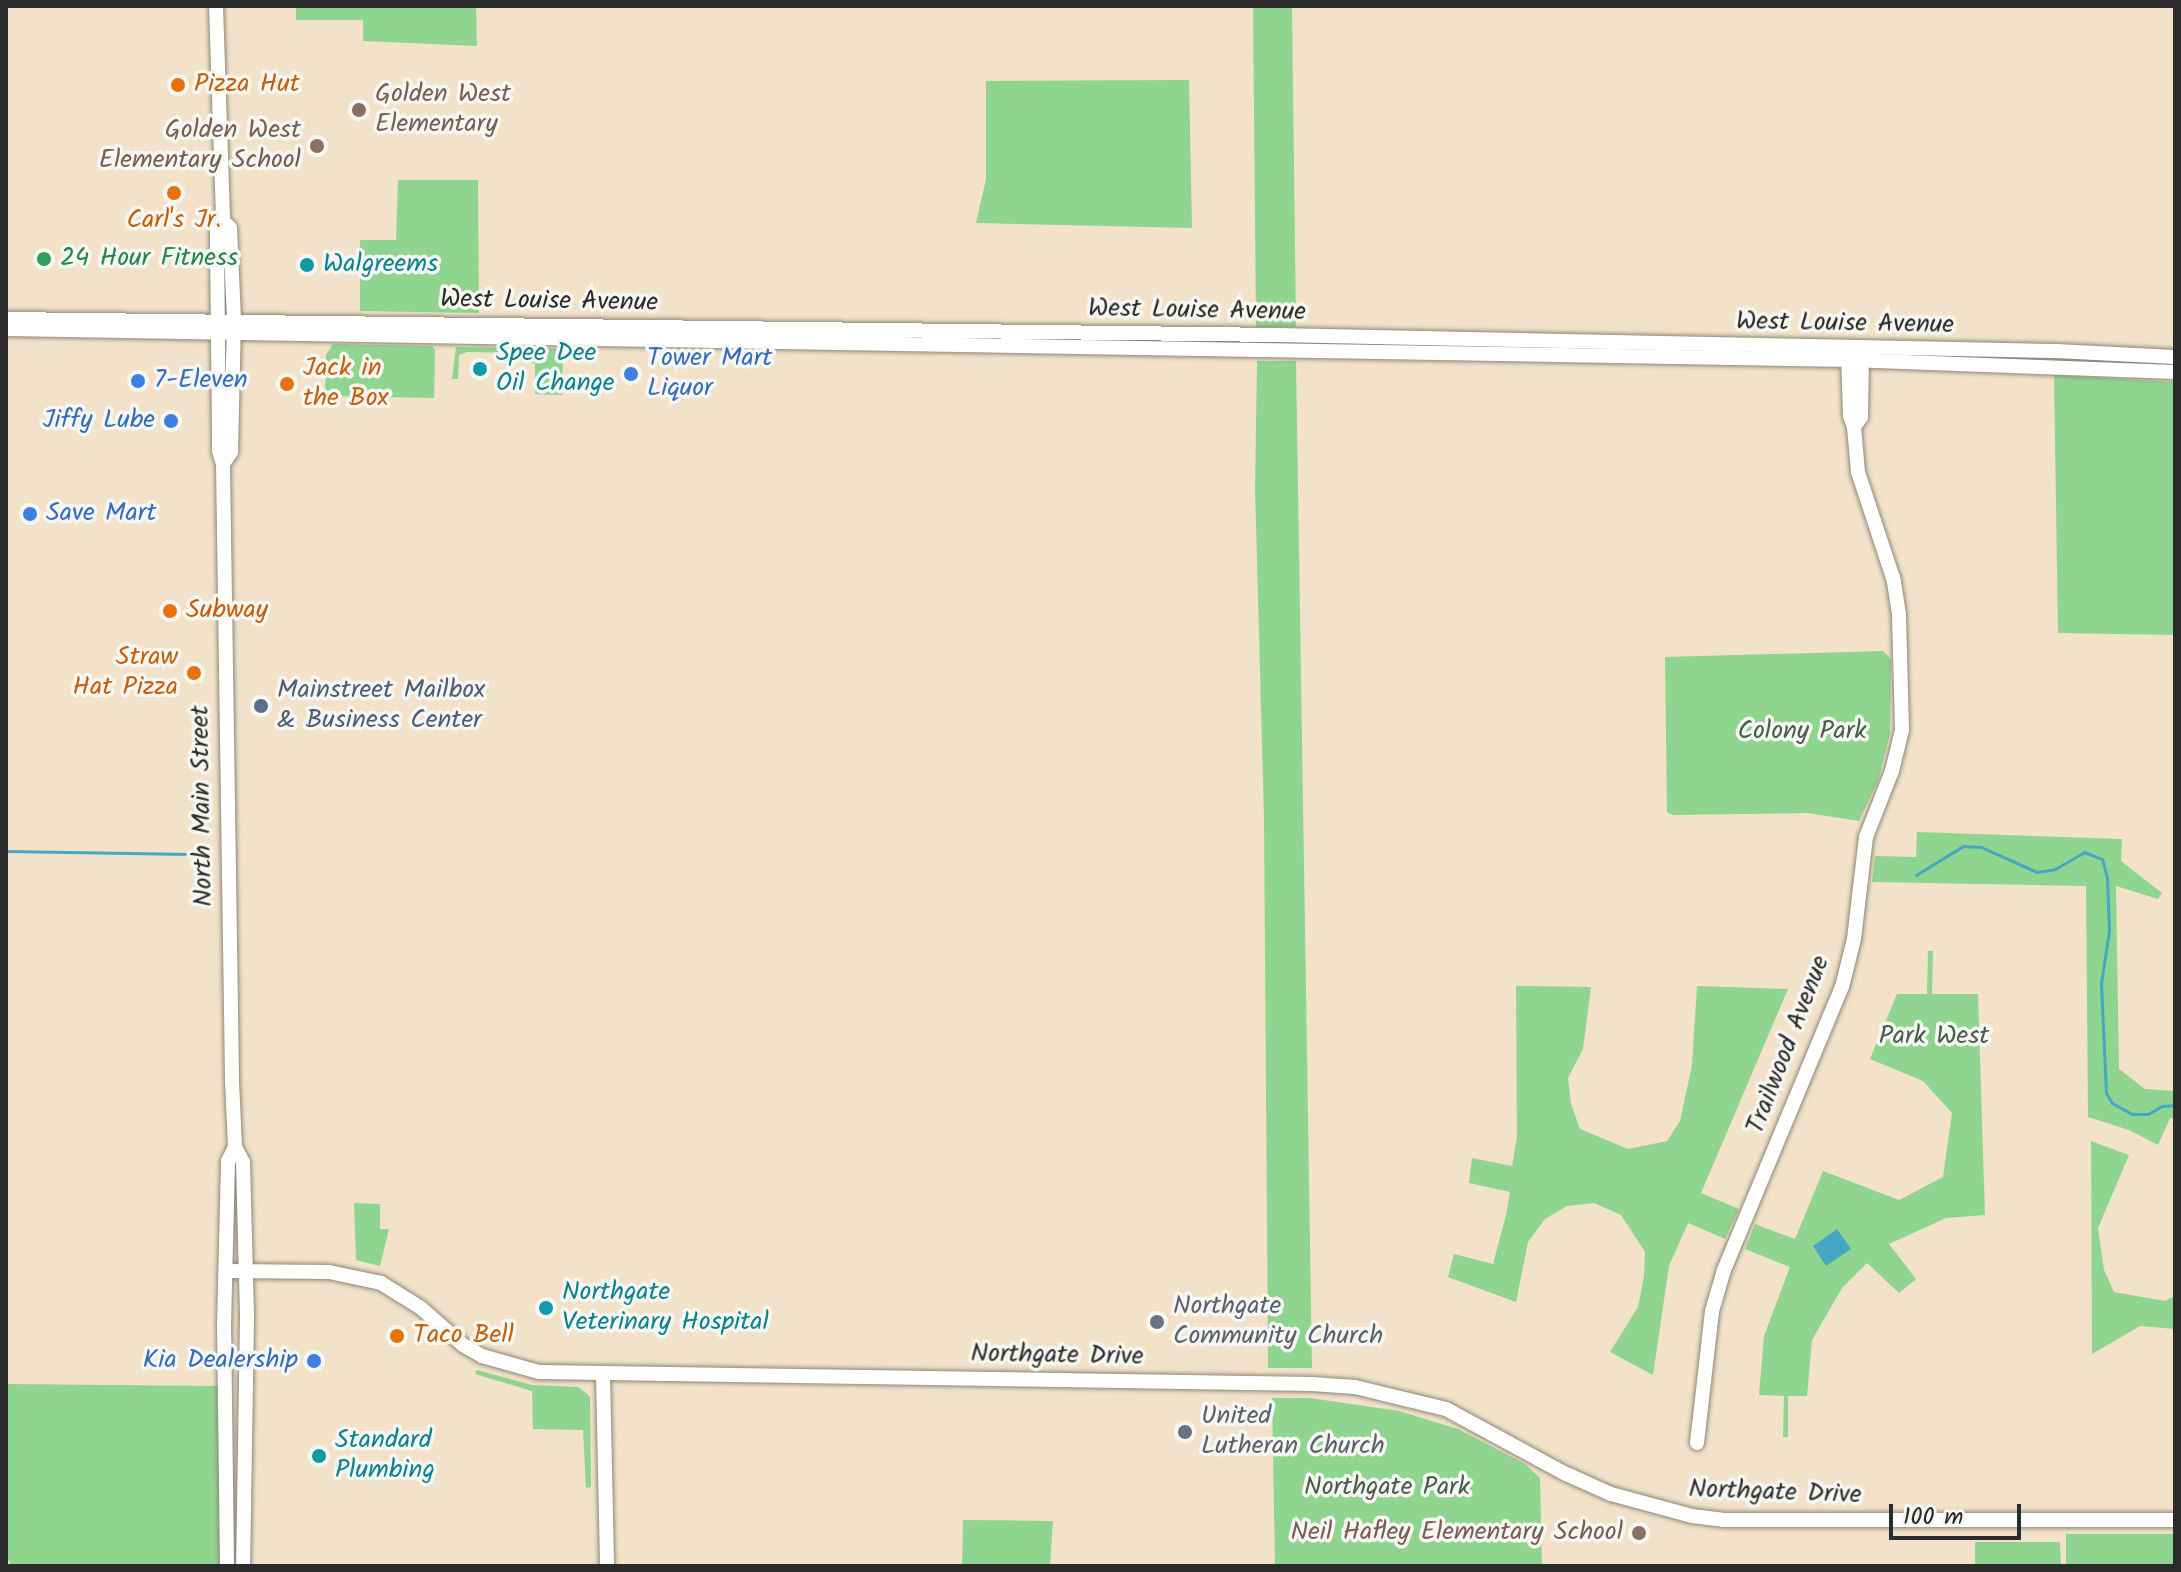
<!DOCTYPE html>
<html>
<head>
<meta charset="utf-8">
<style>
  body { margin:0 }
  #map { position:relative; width:2181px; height:1572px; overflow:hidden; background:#f2e2c9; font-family:Kalam,sans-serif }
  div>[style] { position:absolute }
  .green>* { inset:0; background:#8fd58f }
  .water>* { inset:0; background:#46a7c5 }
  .stream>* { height:3px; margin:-1.5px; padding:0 1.5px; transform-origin:1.5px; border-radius:1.5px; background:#46a7c5 }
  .roads { filter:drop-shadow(0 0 2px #8e867a) drop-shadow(0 0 2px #8e867a) }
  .secondary>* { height:14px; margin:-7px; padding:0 7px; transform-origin:7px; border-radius:7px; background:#fff }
  .dots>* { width:22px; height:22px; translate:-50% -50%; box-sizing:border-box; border:4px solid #f6f6f2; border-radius:50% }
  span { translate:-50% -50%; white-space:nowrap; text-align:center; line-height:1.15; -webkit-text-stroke:7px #f6f6f2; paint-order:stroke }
  .food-label { font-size:26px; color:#c56008 }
  .left { translate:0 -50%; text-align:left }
  .right { translate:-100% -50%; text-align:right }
  .education-label { font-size:26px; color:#785e54 }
  .leisure-label { font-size:26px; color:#27864d }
  .culture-label { font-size:26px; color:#0d838f }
  .street-label { font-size:26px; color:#2b2b2b }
  .shop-label { font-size:26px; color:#366cbe }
  .service-label { font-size:26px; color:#4e5e75 }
  .park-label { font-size:26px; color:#495e49 }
  .worship-label { font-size:26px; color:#5b616d }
  .frame { position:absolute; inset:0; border:8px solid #2b2b2b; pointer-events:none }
  .scale { position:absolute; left:1889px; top:1504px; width:132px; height:36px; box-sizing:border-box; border:4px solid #2b2b2b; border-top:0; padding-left:10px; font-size:24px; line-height:28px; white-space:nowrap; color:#2b2b2b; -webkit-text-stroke:6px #f6f6f2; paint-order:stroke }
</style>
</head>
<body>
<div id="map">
  <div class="green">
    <div style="clip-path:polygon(296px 6px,476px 6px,477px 46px,363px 41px,363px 20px,296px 20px)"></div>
    <div style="clip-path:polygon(1253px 6px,1292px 6px,1296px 327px,1256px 327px)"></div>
    <div style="clip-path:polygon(1189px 80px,1192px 228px,976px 223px,986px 179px,986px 81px)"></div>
    <div style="clip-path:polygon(398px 180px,478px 180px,479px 313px,360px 311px,360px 240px,396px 240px)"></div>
    <div style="clip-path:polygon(333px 344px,432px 346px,435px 350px,434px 398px,325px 396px,326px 355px)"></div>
    <div style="clip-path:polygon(456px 347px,597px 349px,596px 358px,563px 354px,562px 395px,535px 394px,535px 363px,528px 363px,528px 353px,467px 352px,459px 355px,458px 379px,452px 379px)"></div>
    <div style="clip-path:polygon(1257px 361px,1296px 361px,1312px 1368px,1268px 1368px,1264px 817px,1255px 489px)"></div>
    <div style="clip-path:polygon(2054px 375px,2175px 382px,2175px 635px,2058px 633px)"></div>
    <div style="clip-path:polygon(1883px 651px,1891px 659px,1890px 734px,1878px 781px,1859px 821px,1808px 813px,1673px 815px,1667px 812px,1665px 657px)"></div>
    <div style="clip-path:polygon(1917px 832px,2122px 839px,2121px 861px,2162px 893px,2158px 899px,2116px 886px,2119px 1069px,2145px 1089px,2175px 1091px,2175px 1119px,2170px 1118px,2158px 1145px,2129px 1130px,2088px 1117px,2086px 886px,1872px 882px,1875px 856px,1916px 857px)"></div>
    <div style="clip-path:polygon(1928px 951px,1933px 951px,1932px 994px,1978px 994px,1985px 1215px,1946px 1218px,1889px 1244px,1916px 1279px,1899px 1293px,1867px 1263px,1842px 1288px,1812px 1340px,1807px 1396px,1788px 1396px,1788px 1437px,1783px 1437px,1784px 1396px,1759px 1395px,1764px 1336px,1790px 1267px,1745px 1249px,1755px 1224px,1795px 1239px,1823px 1171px,1899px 1200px,1943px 1177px,1952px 1113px,1923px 1081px,1870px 1059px,1897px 994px,1927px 994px)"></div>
    <div style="clip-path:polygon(1516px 986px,1591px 987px,1583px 1049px,1568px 1078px,1571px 1104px,1580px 1129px,1628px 1149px,1667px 1141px,1680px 1121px,1692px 1065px,1697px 986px,1788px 989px,1701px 1193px,1739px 1209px,1725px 1239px,1688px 1223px,1669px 1266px,1653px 1375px,1610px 1352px,1638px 1307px,1644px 1276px,1645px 1252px,1621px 1215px,1594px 1203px,1567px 1206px,1545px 1219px,1528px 1242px,1516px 1302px,1448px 1277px,1454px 1254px,1493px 1264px,1506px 1215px,1510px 1192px,1469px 1183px,1472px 1158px,1512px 1166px,1517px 1137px)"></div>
    <div style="clip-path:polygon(2091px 1141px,2129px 1155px,2098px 1228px,2104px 1270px,2114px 1292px,2165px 1301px,2175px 1296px,2175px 1329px,2140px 1326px,2092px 1354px)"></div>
    <div style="clip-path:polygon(354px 1203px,380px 1204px,380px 1229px,389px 1229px,380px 1266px,356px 1260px)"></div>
    <div style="clip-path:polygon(477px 1370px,532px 1385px,578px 1387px,586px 1393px,590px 1397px,591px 1487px,586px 1488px,583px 1430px,533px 1429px,532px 1391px,475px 1374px)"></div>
    <div style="clip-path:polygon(6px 1384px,219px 1386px,220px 1566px,12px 1566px,6px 1557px)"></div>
    <div style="clip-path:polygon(1272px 1398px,1310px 1398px,1399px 1411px,1458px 1429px,1525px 1464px,1540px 1478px,1542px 1566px,1275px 1566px)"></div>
    <div style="clip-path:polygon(963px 1520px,1053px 1521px,1050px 1566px,962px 1566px)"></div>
    <div style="clip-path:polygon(2066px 1534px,2175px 1534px,2175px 1566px,2066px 1566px)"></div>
    <div style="clip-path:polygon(1975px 1542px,2060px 1542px,2061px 1566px,1975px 1566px)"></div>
  </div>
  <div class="water">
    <div style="clip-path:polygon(1837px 1229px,1851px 1249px,1826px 1266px,1813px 1246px)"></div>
  </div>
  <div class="stream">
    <div style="left:6px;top:851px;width:199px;rotate:0.9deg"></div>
    <div style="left:1916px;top:875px;width:55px;rotate:-31.7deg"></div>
    <div style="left:1963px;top:846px;width:18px;rotate:3deg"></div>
    <div style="left:1981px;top:847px;width:61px;rotate:24.1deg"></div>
    <div style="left:2037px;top:872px;width:18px;rotate:-9deg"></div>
    <div style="left:2055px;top:869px;width:34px;rotate:-30deg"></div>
    <div style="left:2084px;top:852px;width:19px;rotate:21deg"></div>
    <div style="left:2102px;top:859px;width:20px;rotate:75deg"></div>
    <div style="left:2107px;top:878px;width:53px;rotate:87.8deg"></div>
    <div style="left:2109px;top:931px;width:53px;rotate:98.7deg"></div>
    <div style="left:2101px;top:983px;width:110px;rotate:87.4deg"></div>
    <div style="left:2106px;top:1093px;width:12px;rotate:59deg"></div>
    <div style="left:2112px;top:1103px;width:23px;rotate:29deg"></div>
    <div style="left:2132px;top:1114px;width:16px"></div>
    <div style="left:2148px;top:1114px;width:16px;rotate:-30deg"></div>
    <div style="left:2162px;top:1106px;width:13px;rotate:-4deg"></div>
  </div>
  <div class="roads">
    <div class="secondary">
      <div style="left:216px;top:6px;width:215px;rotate:88.1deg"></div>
      <div style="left:223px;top:221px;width:8px;rotate:135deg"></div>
      <div style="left:217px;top:227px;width:16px;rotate:90deg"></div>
      <div style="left:217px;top:243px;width:208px;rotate:89.4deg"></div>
      <div style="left:219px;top:451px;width:14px;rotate:73deg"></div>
      <div style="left:223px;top:464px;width:617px;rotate:89.16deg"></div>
      <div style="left:232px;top:1081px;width:66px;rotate:87.4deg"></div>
      <div style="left:235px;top:1147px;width:17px;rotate:62deg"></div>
      <div style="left:243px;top:1162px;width:156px;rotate:88.5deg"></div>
      <div style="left:247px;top:1318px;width:248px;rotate:90.9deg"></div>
      <div style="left:223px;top:221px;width:10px;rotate:45deg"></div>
      <div style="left:230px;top:228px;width:92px;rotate:87.5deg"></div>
      <div style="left:234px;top:320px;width:132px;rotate:91.3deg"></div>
      <div style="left:231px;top:452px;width:14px;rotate:124deg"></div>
      <div style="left:6px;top:319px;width:1271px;rotate:0.72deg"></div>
      <div style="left:1277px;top:335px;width:779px;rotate:1.18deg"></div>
      <div style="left:2056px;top:351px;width:119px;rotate:2.9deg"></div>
      <div style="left:6px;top:329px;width:1843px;rotate:0.96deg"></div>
      <div style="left:1849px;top:360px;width:326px;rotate:2.1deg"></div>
      <div style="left:1854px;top:427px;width:12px;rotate:-55deg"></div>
      <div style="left:1861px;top:417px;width:64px;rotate:-89.1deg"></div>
      <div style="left:227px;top:1271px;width:102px;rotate:0.6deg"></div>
      <div style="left:329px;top:1272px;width:53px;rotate:11.9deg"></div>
      <div style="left:381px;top:1283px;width:47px;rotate:32deg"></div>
      <div style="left:421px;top:1308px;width:56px;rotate:41.4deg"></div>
      <div style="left:463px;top:1345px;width:22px;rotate:30deg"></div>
      <div style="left:482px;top:1356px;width:59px;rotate:15.7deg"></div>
      <div style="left:539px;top:1372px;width:773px;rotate:0.89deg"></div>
      <div style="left:1312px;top:1384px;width:43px;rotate:4deg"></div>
      <div style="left:1355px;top:1387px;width:94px;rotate:13.6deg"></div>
      <div style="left:1446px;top:1409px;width:134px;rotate:28.5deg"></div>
      <div style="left:1564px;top:1473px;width:51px;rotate:24.1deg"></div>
      <div style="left:1611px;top:1494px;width:84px;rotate:15.2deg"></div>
      <div style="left:1692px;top:1516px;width:31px;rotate:7deg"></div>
      <div style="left:1723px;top:1520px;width:452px"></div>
      <div style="left:603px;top:1374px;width:192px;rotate:88.8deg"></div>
      <div style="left:1697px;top:1443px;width:133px;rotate:-83.5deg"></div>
      <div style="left:1712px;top:1311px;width:43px;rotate:-73.7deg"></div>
      <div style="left:1724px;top:1270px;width:307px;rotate:-67.4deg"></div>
      <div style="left:1842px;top:987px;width:49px;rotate:-76deg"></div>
      <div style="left:1854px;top:939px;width:103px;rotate:-83.3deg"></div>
      <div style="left:1866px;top:837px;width:71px;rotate:-68.5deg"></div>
      <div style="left:1892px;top:771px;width:42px;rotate:-76.3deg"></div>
      <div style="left:1902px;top:730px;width:116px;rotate:-91.5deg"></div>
      <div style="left:1899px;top:614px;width:36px;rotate:-99deg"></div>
      <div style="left:1893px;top:578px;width:112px;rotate:-108.3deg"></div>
      <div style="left:1858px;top:472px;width:45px;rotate:-95.1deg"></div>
      <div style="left:1854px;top:427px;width:12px;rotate:-110deg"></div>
      <div style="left:1850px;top:416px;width:63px;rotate:-91.8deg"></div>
      <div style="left:227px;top:1566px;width:240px;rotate:-90.7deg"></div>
      <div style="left:224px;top:1326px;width:165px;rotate:-88.6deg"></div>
      <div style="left:228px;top:1161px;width:16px;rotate:-63deg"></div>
    </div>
  </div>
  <div class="dots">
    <div style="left:178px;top:85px;background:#e8710a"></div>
    <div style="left:359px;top:110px;background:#8d6e63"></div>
    <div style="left:317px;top:146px;background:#8d6e63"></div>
    <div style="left:174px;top:193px;background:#e8710a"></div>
    <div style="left:44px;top:259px;background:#2e9e5b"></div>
    <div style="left:307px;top:265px;background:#0f9aa8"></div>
    <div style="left:480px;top:369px;background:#0f9aa8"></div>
    <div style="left:631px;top:374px;background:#3f7fe0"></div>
    <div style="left:138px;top:381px;background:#3f7fe0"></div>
    <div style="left:287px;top:384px;background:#e8710a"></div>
    <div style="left:171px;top:421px;background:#3f7fe0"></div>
    <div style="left:30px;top:514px;background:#3f7fe0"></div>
    <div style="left:170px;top:611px;background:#e8710a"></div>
    <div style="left:194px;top:673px;background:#e8710a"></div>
    <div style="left:261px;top:706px;background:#5c6f8a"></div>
    <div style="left:546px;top:1308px;background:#0f9aa8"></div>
    <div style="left:1157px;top:1322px;background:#6b7280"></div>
    <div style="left:397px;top:1336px;background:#e8710a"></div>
    <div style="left:314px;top:1361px;background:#3f7fe0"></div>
    <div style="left:1185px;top:1432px;background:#6b7280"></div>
    <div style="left:319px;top:1456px;background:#0f9aa8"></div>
    <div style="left:1639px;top:1533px;background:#8d6e63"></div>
  </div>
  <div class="food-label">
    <span class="left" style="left:194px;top:85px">Pizza Hut</span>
    <span style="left:174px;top:221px">Carl's Jr.</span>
    <span class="left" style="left:303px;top:384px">Jack in<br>the Box</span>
    <span class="left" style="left:186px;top:611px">Subway</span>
    <span class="right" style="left:178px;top:673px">Straw<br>Hat Pizza</span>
    <span class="left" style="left:413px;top:1336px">Taco Bell</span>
  </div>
  <div class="education-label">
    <span class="left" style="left:375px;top:110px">Golden West<br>Elementary</span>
    <span class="right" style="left:301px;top:146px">Golden West<br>Elementary School</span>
    <span class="right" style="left:1623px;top:1533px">Neil Hafley Elementary School</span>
  </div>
  <div class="leisure-label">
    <span class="left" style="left:60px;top:259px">24 Hour Fitness</span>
  </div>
  <div class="culture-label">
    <span class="left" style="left:323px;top:265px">Walgreems</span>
    <span class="left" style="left:496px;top:369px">Spee Dee<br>Oil Change</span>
    <span class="left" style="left:562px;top:1308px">Northgate<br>Veterinary Hospital</span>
    <span class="left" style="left:335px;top:1456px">Standard<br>Plumbing</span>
  </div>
  <div class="street-label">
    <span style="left:549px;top:302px;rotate:1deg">West Louise Avenue</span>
    <span style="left:1197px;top:311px;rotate:1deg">West Louise Avenue</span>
    <span style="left:1845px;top:324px;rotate:1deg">West Louise Avenue</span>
    <span style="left:203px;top:806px;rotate:-91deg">North Main Street</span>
    <span style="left:1789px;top:1045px;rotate:-69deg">Trailwood Avenue</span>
    <span style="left:1057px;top:1356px;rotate:1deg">Northgate Drive</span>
    <span style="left:1775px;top:1493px;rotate:2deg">Northgate Drive</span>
  </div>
  <div class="shop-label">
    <span class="left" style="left:647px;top:374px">Tower Mart<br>Liquor</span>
    <span class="left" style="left:154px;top:381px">7-Eleven</span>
    <span class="right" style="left:155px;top:421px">Jiffy Lube</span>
    <span class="left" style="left:46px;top:514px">Save Mart</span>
    <span class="right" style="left:298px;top:1361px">Kia Dealership</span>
  </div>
  <div class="service-label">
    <span class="left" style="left:277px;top:706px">Mainstreet Mailbox<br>&amp; Business Center</span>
  </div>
  <div class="park-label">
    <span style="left:1802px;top:732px">Colony Park</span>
    <span style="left:1934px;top:1037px">Park West</span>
    <span style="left:1387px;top:1488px">Northgate Park</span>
  </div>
  <div class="worship-label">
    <span class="left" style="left:1173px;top:1322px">Northgate<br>Community Church</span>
    <span class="left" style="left:1201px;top:1432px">United<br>Lutheran Church</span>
  </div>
  <div class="frame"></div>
  <div class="scale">100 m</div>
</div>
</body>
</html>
